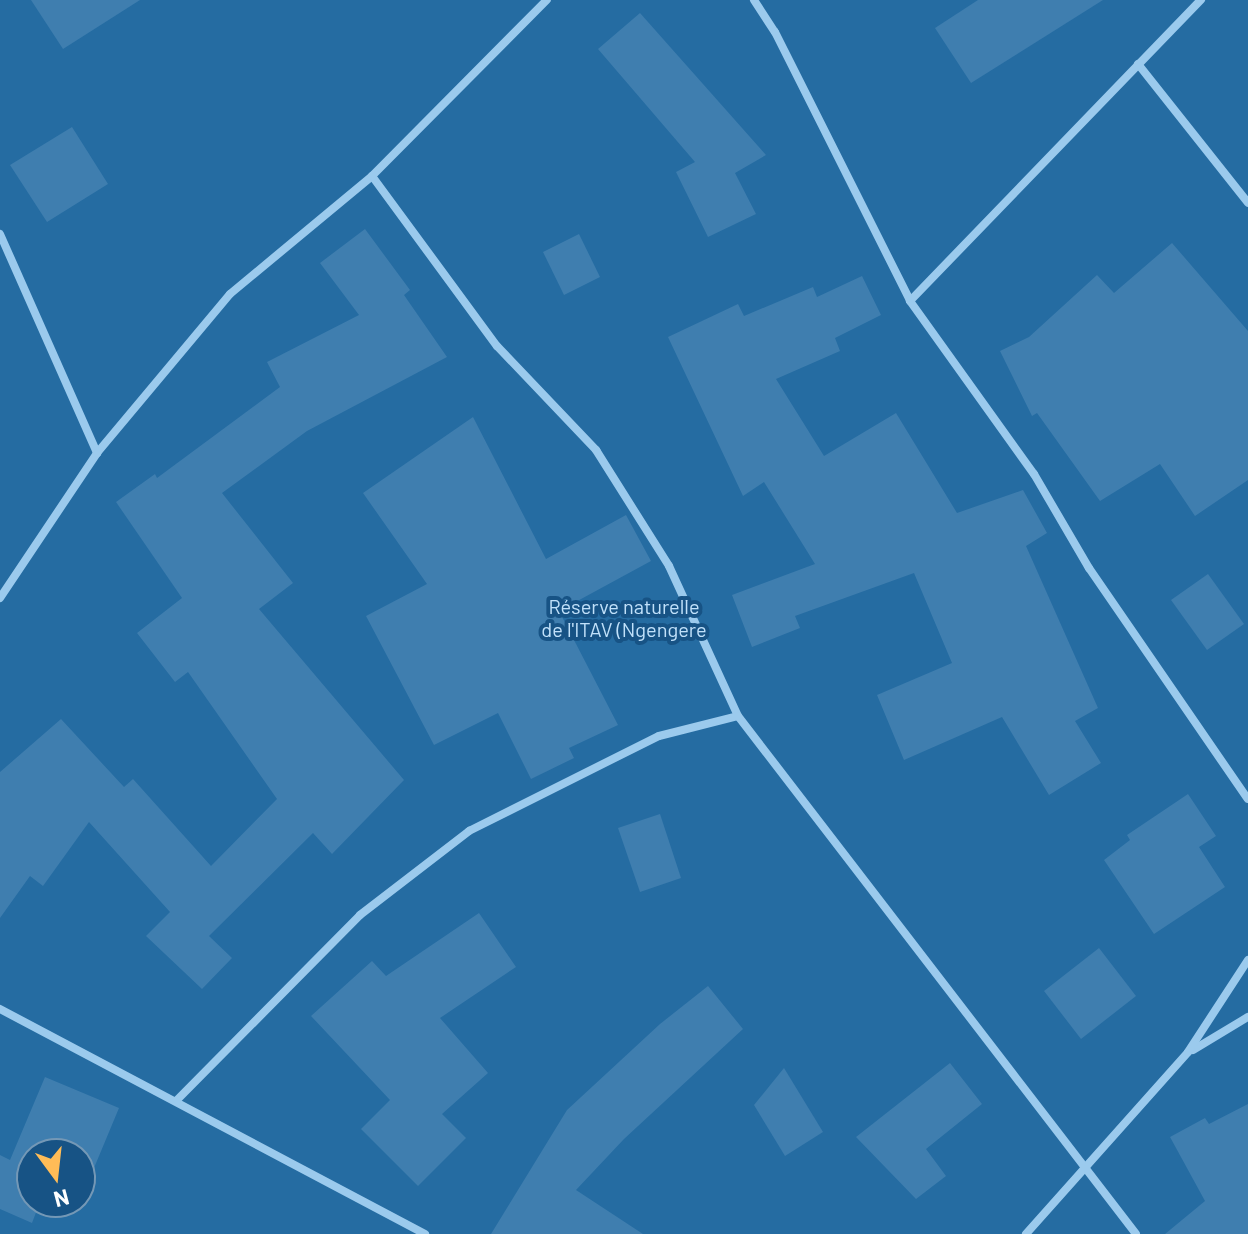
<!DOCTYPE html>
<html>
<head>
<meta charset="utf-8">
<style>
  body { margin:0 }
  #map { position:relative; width:1248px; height:1234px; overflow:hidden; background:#175385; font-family:Barlow,sans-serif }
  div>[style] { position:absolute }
  .green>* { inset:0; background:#256ca2 }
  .building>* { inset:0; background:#3f7eaf }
  .street>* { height:8px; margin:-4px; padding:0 4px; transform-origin:4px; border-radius:4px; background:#9bcaed }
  span { translate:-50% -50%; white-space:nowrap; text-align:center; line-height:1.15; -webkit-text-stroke:8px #175385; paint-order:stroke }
  .park-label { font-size:20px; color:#c1e1fa }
  .north { position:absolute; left:16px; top:1138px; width:80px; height:80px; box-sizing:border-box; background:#175385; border:2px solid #7498b6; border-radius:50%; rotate:165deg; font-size:22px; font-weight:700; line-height:32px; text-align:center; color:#fff }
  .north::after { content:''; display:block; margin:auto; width:28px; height:36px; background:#ffbc57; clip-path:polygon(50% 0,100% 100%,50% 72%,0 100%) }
</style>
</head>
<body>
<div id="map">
  <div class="green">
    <div style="clip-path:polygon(evenodd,0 0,1248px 0,1248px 1234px,0 1234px,0 0,32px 1154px,80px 1154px,80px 1202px,32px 1202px,32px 1154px)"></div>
  </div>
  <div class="building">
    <div style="clip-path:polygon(31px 0,140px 0,63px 49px)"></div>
    <div style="clip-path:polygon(978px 0,1103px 0,971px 83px,935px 28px)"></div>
    <div style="clip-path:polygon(640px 13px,766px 155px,735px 173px,756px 214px,708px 237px,676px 172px,695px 162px,598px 49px)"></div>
    <div style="clip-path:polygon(72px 127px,108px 184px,47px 222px,10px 165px)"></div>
    <div style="clip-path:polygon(365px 229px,410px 290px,404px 295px,447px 357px,307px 431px,222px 493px,293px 583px,259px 609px,404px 780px,332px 854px,313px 833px,209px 936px,232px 958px,202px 989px,146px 936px,170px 912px,89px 822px,43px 886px,30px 876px,0 918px,0 772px,61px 719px,124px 787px,133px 779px,211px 866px,277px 799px,188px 672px,175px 682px,137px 633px,182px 598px,116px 502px,155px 474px,157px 478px,280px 387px,267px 362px,359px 315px,320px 263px)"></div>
    <div style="clip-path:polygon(579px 234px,600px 277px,564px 295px,543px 252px)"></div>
    <div style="clip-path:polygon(1172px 243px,1248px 331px,1248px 480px,1195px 516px,1160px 464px,1100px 501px,1037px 413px,1032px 416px,1000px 351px,1029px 337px,1097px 275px,1114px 293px)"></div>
    <div style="clip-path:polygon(862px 276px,881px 315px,835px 338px,840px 351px,776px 379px,824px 456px,896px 413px,957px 513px,1023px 490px,1047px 533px,1026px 546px,1098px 708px,1075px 721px,1101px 763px,1049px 795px,1002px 717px,904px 760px,877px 695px,952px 663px,914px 573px,795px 616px,800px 628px,752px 647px,732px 595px,815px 564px,764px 482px,743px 496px,668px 337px,738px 304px,744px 316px,813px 287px,817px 297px)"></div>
    <div style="clip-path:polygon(473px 417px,546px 559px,626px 515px,651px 561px,559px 611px,618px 725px,569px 748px,574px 758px,531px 779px,498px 713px,434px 745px,366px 616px,427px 584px,363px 493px)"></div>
    <div style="clip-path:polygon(1208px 574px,1244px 624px,1207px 650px,1171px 600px)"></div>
    <div style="clip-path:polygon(1188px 794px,1216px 836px,1199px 847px,1225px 887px,1154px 934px,1104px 860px,1130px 840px,1127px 835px)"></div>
    <div style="clip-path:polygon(660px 814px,681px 878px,640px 892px,618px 828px)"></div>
    <div style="clip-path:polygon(479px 913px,516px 967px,440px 1018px,488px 1073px,442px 1114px,466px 1138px,418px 1186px,361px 1129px,390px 1100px,311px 1016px,372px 961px,386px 976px)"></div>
    <div style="clip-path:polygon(1099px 948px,1136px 996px,1081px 1039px,1044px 991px)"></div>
    <div style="clip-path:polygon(708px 986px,743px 1029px,624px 1139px,576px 1190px,643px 1234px,491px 1234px,567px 1110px,660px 1024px)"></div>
    <div style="clip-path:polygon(950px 1063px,982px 1104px,926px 1149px,946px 1176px,916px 1199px,856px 1137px)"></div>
    <div style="clip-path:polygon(784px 1068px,823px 1132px,785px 1156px,754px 1105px)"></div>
    <div style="clip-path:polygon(45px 1077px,119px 1108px,89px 1180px,80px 1176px,80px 1154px,32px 1154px,32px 1202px,40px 1202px,32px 1223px,0 1209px,0 1155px,10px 1160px)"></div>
    <div style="clip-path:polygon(1248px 1104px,1248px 1234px,1165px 1234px,1205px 1201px,1170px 1137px,1205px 1118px,1209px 1124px)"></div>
  </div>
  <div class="street">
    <div style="left:754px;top:0;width:38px;rotate:57deg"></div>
    <div style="left:775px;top:32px;width:301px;rotate:63.3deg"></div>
    <div style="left:910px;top:301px;width:213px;rotate:54.4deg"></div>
    <div style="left:1034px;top:474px;width:109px;rotate:59.7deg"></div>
    <div style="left:1089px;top:568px;width:280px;rotate:55.5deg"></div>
    <div style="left:1138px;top:64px;width:177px;rotate:51.6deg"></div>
    <div style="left:372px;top:176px;width:211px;rotate:53.7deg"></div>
    <div style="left:497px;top:346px;width:144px;rotate:46.4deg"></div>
    <div style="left:596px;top:450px;width:137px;rotate:57.8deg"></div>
    <div style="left:669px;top:566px;width:165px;rotate:65.3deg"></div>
    <div style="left:738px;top:716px;width:653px;rotate:52.46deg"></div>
    <div style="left:0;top:234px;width:240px;rotate:66.1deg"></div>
    <div style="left:910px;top:301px;width:419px;rotate:-46deg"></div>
    <div style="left:0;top:598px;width:174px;rotate:-56.2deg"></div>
    <div style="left:97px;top:453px;width:207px;rotate:-50.1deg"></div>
    <div style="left:230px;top:294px;width:185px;rotate:-39.7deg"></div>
    <div style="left:372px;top:176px;width:248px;rotate:-45.2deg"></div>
    <div style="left:0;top:1009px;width:481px;rotate:27.9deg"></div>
    <div style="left:1193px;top:1050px;width:64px;rotate:-31deg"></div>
    <div style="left:177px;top:1100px;width:260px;rotate:-45.3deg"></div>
    <div style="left:360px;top:915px;width:138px;rotate:-37.6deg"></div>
    <div style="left:469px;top:831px;width:212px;rotate:-26.6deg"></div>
    <div style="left:659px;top:736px;width:81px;rotate:-14.2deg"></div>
    <div style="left:1026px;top:1234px;width:244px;rotate:-48.3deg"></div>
    <div style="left:1188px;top:1052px;width:110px;rotate:-56.9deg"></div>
  </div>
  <div class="park-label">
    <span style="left:624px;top:618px">Réserve naturelle<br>de l'ITAV (Ngengere</span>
  </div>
  <div class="north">N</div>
</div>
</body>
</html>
